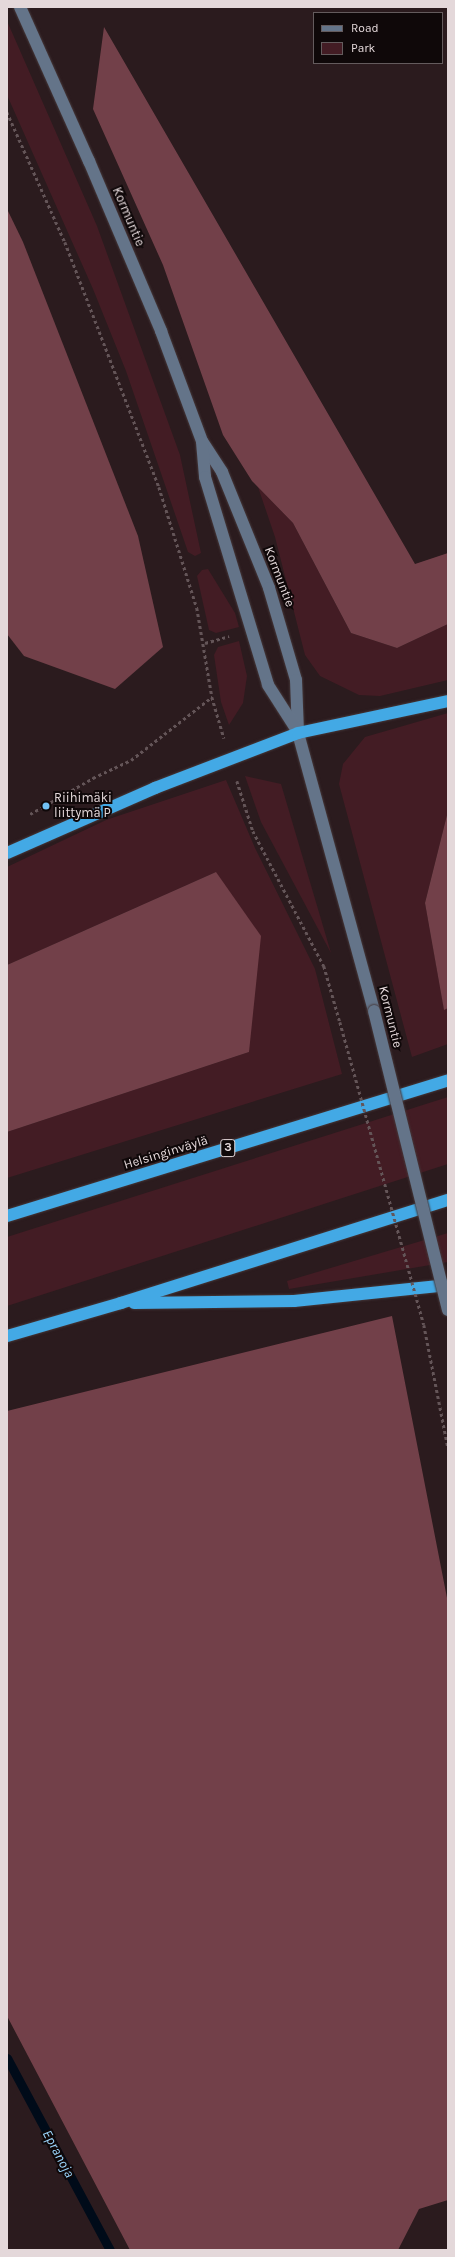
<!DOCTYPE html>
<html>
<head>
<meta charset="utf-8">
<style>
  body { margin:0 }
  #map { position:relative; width:455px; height:2257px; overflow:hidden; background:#2b1b1e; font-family:Karla,sans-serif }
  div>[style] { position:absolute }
  .green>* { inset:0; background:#431c24 }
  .forest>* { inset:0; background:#724049 }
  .stream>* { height:9px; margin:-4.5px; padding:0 4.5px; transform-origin:4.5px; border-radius:4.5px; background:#000b19 }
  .path>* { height:2.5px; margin-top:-1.25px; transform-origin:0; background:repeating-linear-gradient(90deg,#645558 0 3px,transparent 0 6px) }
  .roads { filter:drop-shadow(0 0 1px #45383a) drop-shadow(0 0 1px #45383a) }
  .secondary>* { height:12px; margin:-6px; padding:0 6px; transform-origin:6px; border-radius:6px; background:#647489 }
  .highway>* { height:12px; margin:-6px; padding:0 6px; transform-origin:6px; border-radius:6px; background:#43a9e5 }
  .path-bridge>* { height:2.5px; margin-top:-1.25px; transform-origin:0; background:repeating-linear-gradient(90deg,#645558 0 3px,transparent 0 6px) }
  .bridges { filter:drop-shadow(0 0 1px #45383a) drop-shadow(0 0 1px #45383a) }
  .secondary-bridge>* { height:12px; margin:-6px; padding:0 6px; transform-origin:6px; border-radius:6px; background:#647489 }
  .dots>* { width:11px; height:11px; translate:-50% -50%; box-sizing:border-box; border:2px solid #0f0809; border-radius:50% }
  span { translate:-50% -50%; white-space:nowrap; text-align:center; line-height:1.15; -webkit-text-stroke:4px #0f0809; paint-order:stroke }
  .shield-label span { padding:1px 3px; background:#0f0809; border:1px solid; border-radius:3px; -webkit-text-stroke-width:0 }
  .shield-label { font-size:12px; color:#e4d8da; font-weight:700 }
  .street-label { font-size:13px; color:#e4d8da }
  .poi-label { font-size:13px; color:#e4d8da }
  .left { translate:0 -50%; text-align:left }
  .water-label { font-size:14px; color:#9cd6fd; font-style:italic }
  .frame { position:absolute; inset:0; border:8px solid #e4d8da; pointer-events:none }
  .legend { position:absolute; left:313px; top:12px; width:130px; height:52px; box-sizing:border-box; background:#0f0809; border:1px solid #645b5d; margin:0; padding:5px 7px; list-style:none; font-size:12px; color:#e4d8da }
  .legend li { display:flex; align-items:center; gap:8px; height:20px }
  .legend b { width:20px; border:1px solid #645b5d }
</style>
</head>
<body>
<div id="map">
  <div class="green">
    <div style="clip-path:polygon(7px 21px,97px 226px,180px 455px,201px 553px,195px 556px,188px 552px,126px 371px,93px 289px,7px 95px)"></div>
    <div style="clip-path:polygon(258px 487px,293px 523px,351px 633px,397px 648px,448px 624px,448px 680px,380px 696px,359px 695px,320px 676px,305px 655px,275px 537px)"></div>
    <div style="clip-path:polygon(208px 569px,235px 613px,239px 627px,216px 633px,209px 630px,197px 576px,202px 570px)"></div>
    <div style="clip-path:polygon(239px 641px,247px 676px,243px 703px,229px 725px,221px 702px,214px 655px,218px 647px)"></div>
    <div style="clip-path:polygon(448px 713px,448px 811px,425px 903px,444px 1009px,448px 1008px,448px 1044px,412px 1057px,339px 784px,343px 764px,365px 737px)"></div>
    <div style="clip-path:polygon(245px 776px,281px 784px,331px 953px,261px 822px)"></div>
    <div style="clip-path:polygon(226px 780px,255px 848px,315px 969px,342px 1074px,7px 1178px,7px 1132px,249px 1052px,216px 872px,7px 965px,7px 867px,106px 820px)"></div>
    <div style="clip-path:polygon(448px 1097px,448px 1164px,7px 1306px,7px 1237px)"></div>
    <div style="clip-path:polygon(448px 1233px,448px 1262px,289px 1289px,287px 1281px)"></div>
  </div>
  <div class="forest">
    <div style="clip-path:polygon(104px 27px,415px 564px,448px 553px,448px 624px,397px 648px,351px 633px,293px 523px,252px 481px,223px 435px,163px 265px,93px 109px)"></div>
    <div style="clip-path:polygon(7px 209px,23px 242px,138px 536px,163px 647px,115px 689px,24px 656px,7px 634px)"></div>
    <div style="clip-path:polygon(448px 811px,448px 1008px,444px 1010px,425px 903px)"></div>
    <div style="clip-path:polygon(216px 872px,261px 936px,249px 1052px,7px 1132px,7px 965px)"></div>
    <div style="clip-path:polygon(392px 1316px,448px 1603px,448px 2200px,419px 2209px,398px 2250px,130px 2250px,7px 2016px,7px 1411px)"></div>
  </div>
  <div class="stream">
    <div style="left:7px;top:2058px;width:218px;rotate:61.8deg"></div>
  </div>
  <div class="path">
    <div style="left:7px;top:112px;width:142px;rotate:66deg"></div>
    <div style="left:65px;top:242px;width:262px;rotate:69deg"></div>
    <div style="left:159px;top:487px;width:127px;rotate:72.6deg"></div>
    <div style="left:197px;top:608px;width:90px;rotate:80.4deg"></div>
    <div style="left:212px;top:697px;width:43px;rotate:73.7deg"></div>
    <div style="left:205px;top:643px;width:25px;rotate:-16deg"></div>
    <div style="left:237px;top:781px;width:52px;rotate:72.3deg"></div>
    <div style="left:253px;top:831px;width:153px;rotate:62.3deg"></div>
    <div style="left:324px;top:966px;width:58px;rotate:74.1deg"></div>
    <div style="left:30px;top:814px;width:73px;rotate:-29.7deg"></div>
    <div style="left:93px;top:778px;width:42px;rotate:-25.3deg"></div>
    <div style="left:131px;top:760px;width:103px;rotate:-37.9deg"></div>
    <div style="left:424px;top:1325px;width:124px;rotate:78.9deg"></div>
  </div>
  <div class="roads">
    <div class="secondary">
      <div style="left:20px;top:7px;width:169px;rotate:65.9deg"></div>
      <div style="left:89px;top:161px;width:185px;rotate:67deg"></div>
      <div style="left:161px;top:331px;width:117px;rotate:69.6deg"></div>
      <div style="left:202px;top:441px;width:37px;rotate:57deg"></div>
      <div style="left:222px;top:472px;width:125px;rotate:67.9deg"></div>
      <div style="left:269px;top:588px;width:96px;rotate:73.6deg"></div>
      <div style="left:296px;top:680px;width:53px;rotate:87.8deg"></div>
      <div style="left:298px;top:733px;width:288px;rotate:74.7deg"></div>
      <div style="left:202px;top:442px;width:35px;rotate:85deg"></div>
      <div style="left:205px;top:477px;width:217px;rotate:73.1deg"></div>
      <div style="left:268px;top:685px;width:56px;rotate:57.4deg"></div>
    </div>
    <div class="highway">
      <div style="left:7px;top:853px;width:162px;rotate:-23.7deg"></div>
      <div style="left:155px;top:788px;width:153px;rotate:-21deg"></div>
      <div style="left:298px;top:733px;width:153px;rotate:-12deg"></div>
      <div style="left:7px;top:1216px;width:461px;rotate:-17.1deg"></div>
      <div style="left:134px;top:1303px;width:160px;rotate:-0.7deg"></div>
      <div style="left:294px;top:1301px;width:155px;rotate:-5.9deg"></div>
      <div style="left:7px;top:1336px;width:119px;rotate:-16.1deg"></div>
      <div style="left:121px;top:1303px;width:343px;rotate:-17.5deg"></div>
    </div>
  </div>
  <div class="path-bridge">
    <div style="left:340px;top:1022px;width:314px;rotate:74.5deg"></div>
  </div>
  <div class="bridges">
    <div class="secondary-bridge">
      <div style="left:374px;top:1011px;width:308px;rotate:76.1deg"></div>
    </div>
  </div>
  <div class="dots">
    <div style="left:46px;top:806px;background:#71c1f5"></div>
  </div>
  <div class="shield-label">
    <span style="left:228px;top:1148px">3</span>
  </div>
  <div class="street-label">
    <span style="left:128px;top:217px;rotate:67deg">Kormuntie</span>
    <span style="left:279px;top:577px;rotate:69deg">Kormuntie</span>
    <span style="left:390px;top:1017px;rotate:76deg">Kormuntie</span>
    <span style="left:166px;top:1153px;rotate:-17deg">Helsinginväylä</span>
  </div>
  <div class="poi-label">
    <span class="left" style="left:54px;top:806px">Riihimäki<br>liittymä P</span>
  </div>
  <div class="water-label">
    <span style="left:58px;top:2154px;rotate:62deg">Epranoja</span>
  </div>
  <div class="frame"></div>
  <ul class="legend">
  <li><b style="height:5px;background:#647489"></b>Road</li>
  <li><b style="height:11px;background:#431c24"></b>Park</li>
  </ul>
</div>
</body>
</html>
